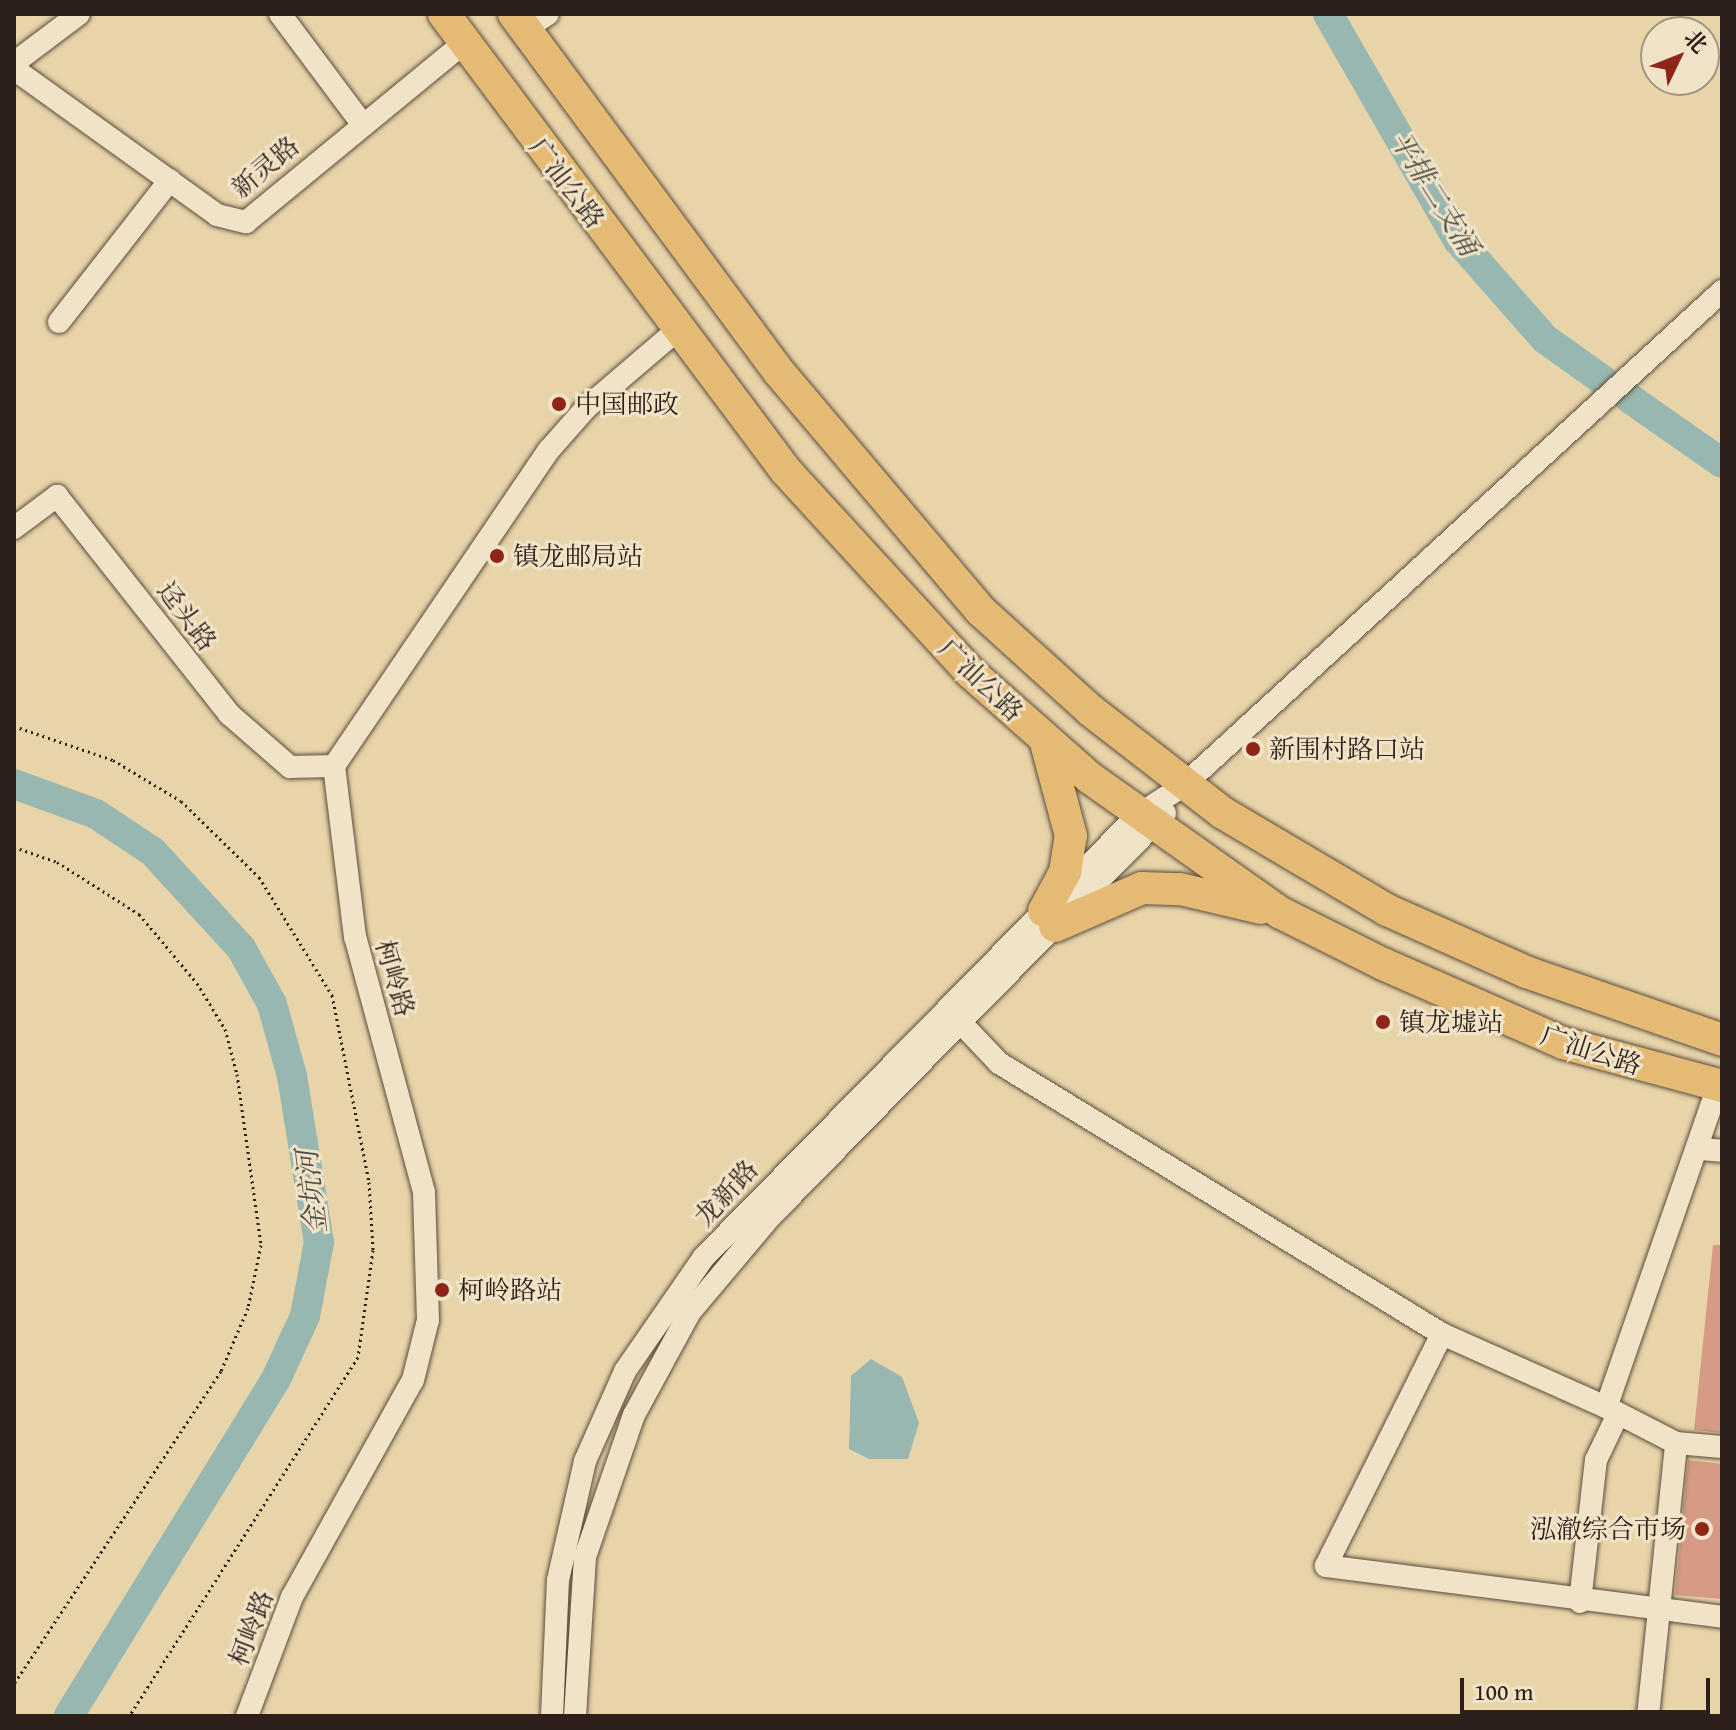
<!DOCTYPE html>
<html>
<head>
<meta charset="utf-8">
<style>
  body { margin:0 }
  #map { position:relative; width:1736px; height:1730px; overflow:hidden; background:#e8d4a9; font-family:"Gentium Book Plus","Noto Serif SC",serif }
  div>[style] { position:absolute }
  .water>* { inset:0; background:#99b7b1 }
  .river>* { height:30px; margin:-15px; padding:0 15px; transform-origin:15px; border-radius:15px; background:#99b7b1 }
  .building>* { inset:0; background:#d69b84 }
  .path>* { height:3px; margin-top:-1.5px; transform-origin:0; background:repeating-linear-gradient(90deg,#2d1f19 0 2px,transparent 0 6px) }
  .roads { filter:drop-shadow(0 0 2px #5c4c3d) drop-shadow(0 0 2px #5c4c3d) }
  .minor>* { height:22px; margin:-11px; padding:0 11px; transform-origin:11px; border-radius:11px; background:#f0e3c7 }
  .highway>* { height:32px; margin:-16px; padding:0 16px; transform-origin:16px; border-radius:16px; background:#e4ba74 }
  .dots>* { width:22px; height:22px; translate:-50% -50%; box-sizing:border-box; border:4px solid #f0e3c7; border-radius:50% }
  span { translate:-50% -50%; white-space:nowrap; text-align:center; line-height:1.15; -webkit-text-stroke:6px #f0e3c7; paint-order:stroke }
  .street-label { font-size:26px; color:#2d1f19 }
  .poi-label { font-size:26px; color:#2d1f19 }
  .left { translate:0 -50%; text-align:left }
  .right { translate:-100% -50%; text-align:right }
  .water-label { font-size:28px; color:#4d4d47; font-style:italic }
  .frame { position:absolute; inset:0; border:16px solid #2d1f19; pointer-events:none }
  .north { position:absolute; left:1640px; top:16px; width:80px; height:80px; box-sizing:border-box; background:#f0e3c7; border:2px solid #a29581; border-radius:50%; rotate:47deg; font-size:22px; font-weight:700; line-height:32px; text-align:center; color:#2d1f19 }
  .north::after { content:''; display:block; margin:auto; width:28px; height:36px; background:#8f2418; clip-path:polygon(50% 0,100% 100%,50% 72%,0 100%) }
  .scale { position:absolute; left:1460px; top:1678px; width:250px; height:36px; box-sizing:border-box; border:4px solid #2d1f19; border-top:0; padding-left:10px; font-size:24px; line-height:28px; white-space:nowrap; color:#2d1f19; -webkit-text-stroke:6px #f0e3c7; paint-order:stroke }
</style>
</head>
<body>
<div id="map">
  <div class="water">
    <div style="clip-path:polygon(871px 1359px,902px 1377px,919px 1423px,908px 1459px,869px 1459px,849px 1449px,851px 1376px)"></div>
  </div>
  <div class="river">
    <div style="left:1328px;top:14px;width:261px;rotate:60.1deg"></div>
    <div style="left:1458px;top:240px;width:132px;rotate:48.7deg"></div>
    <div style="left:1545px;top:339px;width:72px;rotate:35.4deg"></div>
    <div style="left:1629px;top:398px;width:113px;rotate:35deg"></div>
    <div style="left:14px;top:784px;width:87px;rotate:20.1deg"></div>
    <div style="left:96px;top:814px;width:69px;rotate:33.7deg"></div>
    <div style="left:153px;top:852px;width:130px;rotate:47.5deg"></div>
    <div style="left:241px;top:948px;width:64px;rotate:61deg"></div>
    <div style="left:272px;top:1004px;width:75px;rotate:74.5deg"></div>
    <div style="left:292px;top:1076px;width:168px;rotate:80.8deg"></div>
    <div style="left:319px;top:1242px;width:75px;rotate:100.7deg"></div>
    <div style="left:305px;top:1316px;width:69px;rotate:114.7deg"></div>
    <div style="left:276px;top:1379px;width:395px;rotate:121.6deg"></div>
  </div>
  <div class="building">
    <div style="clip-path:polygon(1713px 1245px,1722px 1245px,1722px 1433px,1694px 1430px)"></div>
    <div style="clip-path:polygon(1688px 1460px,1722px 1464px,1722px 1599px,1675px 1595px)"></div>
  </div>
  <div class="path">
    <div style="left:14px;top:726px;width:105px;rotate:19deg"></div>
    <div style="left:113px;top:760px;width:79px;rotate:31.1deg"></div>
    <div style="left:181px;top:801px;width:109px;rotate:44.3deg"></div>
    <div style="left:259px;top:877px;width:139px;rotate:58.3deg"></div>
    <div style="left:332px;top:995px;width:191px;rotate:78.8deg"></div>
    <div style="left:369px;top:1182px;width:68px;rotate:86.6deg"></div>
    <div style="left:373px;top:1250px;width:108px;rotate:98deg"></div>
    <div style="left:358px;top:1357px;width:426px;rotate:122.5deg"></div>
    <div style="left:14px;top:847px;width:46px;rotate:19.2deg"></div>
    <div style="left:57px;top:862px;width:97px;rotate:32.4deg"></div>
    <div style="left:139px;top:914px;width:90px;rotate:50deg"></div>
    <div style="left:197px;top:983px;width:54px;rotate:58.7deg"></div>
    <div style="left:225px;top:1029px;width:47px;rotate:75.1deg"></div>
    <div style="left:237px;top:1074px;width:173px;rotate:82deg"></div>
    <div style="left:261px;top:1245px;width:64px;rotate:101.7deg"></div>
    <div style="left:248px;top:1308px;width:69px;rotate:113.2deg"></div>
    <div style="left:221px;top:1371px;width:375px;rotate:123.5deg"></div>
  </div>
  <div class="roads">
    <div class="minor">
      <div style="left:280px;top:14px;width:134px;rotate:53.2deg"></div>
      <div style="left:525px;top:29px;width:27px;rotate:-33deg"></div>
      <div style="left:14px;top:63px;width:81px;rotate:-37deg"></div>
      <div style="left:14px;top:69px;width:250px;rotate:35.7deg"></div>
      <div style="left:217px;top:215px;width:30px;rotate:14deg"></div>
      <div style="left:246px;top:222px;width:283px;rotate:-39.4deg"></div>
      <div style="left:59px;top:322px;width:180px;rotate:-52deg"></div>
      <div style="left:14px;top:528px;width:54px;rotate:-36.7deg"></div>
      <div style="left:57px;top:496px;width:278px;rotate:51.7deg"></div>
      <div style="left:229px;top:714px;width:81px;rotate:41deg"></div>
      <div style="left:290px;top:767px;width:44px;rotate:-1.3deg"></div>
      <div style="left:960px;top:1022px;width:57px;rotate:46.4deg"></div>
      <div style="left:999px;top:1063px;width:519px;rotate:31.46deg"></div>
      <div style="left:1442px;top:1334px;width:180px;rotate:24deg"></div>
      <div style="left:1718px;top:1086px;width:340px;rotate:109.2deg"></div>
      <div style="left:1606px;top:1407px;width:79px;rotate:27.2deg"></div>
      <div style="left:1676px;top:1443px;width:46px;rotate:5deg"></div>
      <div style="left:1701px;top:1149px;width:21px;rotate:5deg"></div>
      <div style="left:1442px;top:1334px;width:259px;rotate:116.6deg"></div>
      <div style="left:1326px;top:1566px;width:399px;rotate:7.3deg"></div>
      <div style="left:1580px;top:1602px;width:143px;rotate:-83.6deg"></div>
      <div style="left:1596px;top:1460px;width:51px;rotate:-64.4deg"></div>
      <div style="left:247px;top:1716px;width:127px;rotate:-69.3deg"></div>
      <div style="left:292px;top:1597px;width:248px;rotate:-60.9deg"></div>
      <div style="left:413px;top:1380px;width:62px;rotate:-76deg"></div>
      <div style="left:428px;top:1320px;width:128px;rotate:-91.8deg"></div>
      <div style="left:424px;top:1192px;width:264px;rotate:-105.1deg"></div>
      <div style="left:355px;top:937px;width:172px;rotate:-97deg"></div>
      <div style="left:334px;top:766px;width:382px;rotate:-55.8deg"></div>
      <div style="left:549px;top:450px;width:56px;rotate:-48.6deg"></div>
      <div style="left:586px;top:408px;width:118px;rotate:-40.5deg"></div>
      <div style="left:552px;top:1716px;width:136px;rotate:-87.5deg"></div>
      <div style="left:558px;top:1580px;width:122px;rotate:-77.2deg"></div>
      <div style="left:585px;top:1461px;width:98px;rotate:-66deg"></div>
      <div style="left:625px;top:1371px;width:139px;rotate:-55.3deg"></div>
      <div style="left:704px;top:1257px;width:619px;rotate:-45.52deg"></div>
      <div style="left:1138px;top:815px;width:54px;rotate:-32.8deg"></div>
      <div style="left:1183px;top:786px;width:732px;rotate:-42.56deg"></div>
      <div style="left:575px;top:1716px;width:159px;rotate:-86.4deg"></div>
      <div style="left:585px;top:1557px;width:150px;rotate:-71deg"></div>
      <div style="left:634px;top:1415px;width:117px;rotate:-61.5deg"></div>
      <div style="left:690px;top:1312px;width:124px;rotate:-49.9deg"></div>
      <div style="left:770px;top:1217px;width:565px;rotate:-45.65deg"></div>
      <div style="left:1648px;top:1716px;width:274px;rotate:-84.1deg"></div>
    </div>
    <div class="highway">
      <div style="left:444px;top:14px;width:571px;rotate:53.19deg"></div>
      <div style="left:786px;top:471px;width:273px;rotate:47.5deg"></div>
      <div style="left:970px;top:672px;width:160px;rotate:41.5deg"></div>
      <div style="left:1090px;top:778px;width:234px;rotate:35.3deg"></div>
      <div style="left:1281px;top:913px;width:114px;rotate:26.6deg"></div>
      <div style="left:1383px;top:964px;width:197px;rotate:23.7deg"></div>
      <div style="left:1563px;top:1043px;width:165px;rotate:15.1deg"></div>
      <div style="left:514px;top:14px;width:445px;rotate:53.5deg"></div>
      <div style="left:779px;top:372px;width:313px;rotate:49.8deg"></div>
      <div style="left:981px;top:611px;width:147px;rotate:42.2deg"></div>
      <div style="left:1090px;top:710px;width:168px;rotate:37.8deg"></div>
      <div style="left:1223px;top:813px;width:191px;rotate:30.6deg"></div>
      <div style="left:1387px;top:910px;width:152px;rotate:24deg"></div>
      <div style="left:1526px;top:972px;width:207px;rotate:19.1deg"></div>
      <div style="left:1044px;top:911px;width:44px;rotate:-61.7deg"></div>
      <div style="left:1065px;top:872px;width:36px;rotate:-81deg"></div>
      <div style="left:1071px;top:836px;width:96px;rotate:-105deg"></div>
      <div style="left:1055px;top:926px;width:95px;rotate:-23.6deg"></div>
      <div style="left:1142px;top:888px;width:38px;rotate:2deg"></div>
      <div style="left:1180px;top:889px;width:83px;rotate:13.2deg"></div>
    </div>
  </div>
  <div class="dots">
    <div style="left:559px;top:404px;background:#8f2418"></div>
    <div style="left:497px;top:556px;background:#8f2418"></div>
    <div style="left:1253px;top:749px;background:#8f2418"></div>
    <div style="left:1383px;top:1022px;background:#8f2418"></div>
    <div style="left:442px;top:1290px;background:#8f2418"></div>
    <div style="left:1702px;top:1529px;background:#8f2418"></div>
  </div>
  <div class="street-label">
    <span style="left:265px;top:167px;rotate:-40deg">新灵路</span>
    <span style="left:567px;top:183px;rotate:53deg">广汕公路</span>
    <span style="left:187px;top:616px;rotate:53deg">迳头路</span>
    <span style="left:981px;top:680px;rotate:44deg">广汕公路</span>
    <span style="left:395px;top:978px;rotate:74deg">柯岭路</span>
    <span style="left:1591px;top:1050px;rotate:18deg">广汕公路</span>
    <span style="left:726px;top:1193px;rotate:-47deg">龙新路</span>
    <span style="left:251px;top:1628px;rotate:-69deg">柯岭路</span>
  </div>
  <div class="poi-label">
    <span class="left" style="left:575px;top:404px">中国邮政</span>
    <span class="left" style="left:513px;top:556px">镇龙邮局站</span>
    <span class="left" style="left:1269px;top:749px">新围村路口站</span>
    <span class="left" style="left:1399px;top:1022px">镇龙墟站</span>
    <span class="left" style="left:458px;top:1290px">柯岭路站</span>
    <span class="right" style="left:1686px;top:1529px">泓澈综合市场</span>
  </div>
  <div class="water-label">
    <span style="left:1435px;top:193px;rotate:58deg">平排二支涌</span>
    <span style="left:311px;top:1192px;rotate:-97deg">金坑河</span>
  </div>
  <div class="frame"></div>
  <div class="north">北</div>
  <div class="scale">100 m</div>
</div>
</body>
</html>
